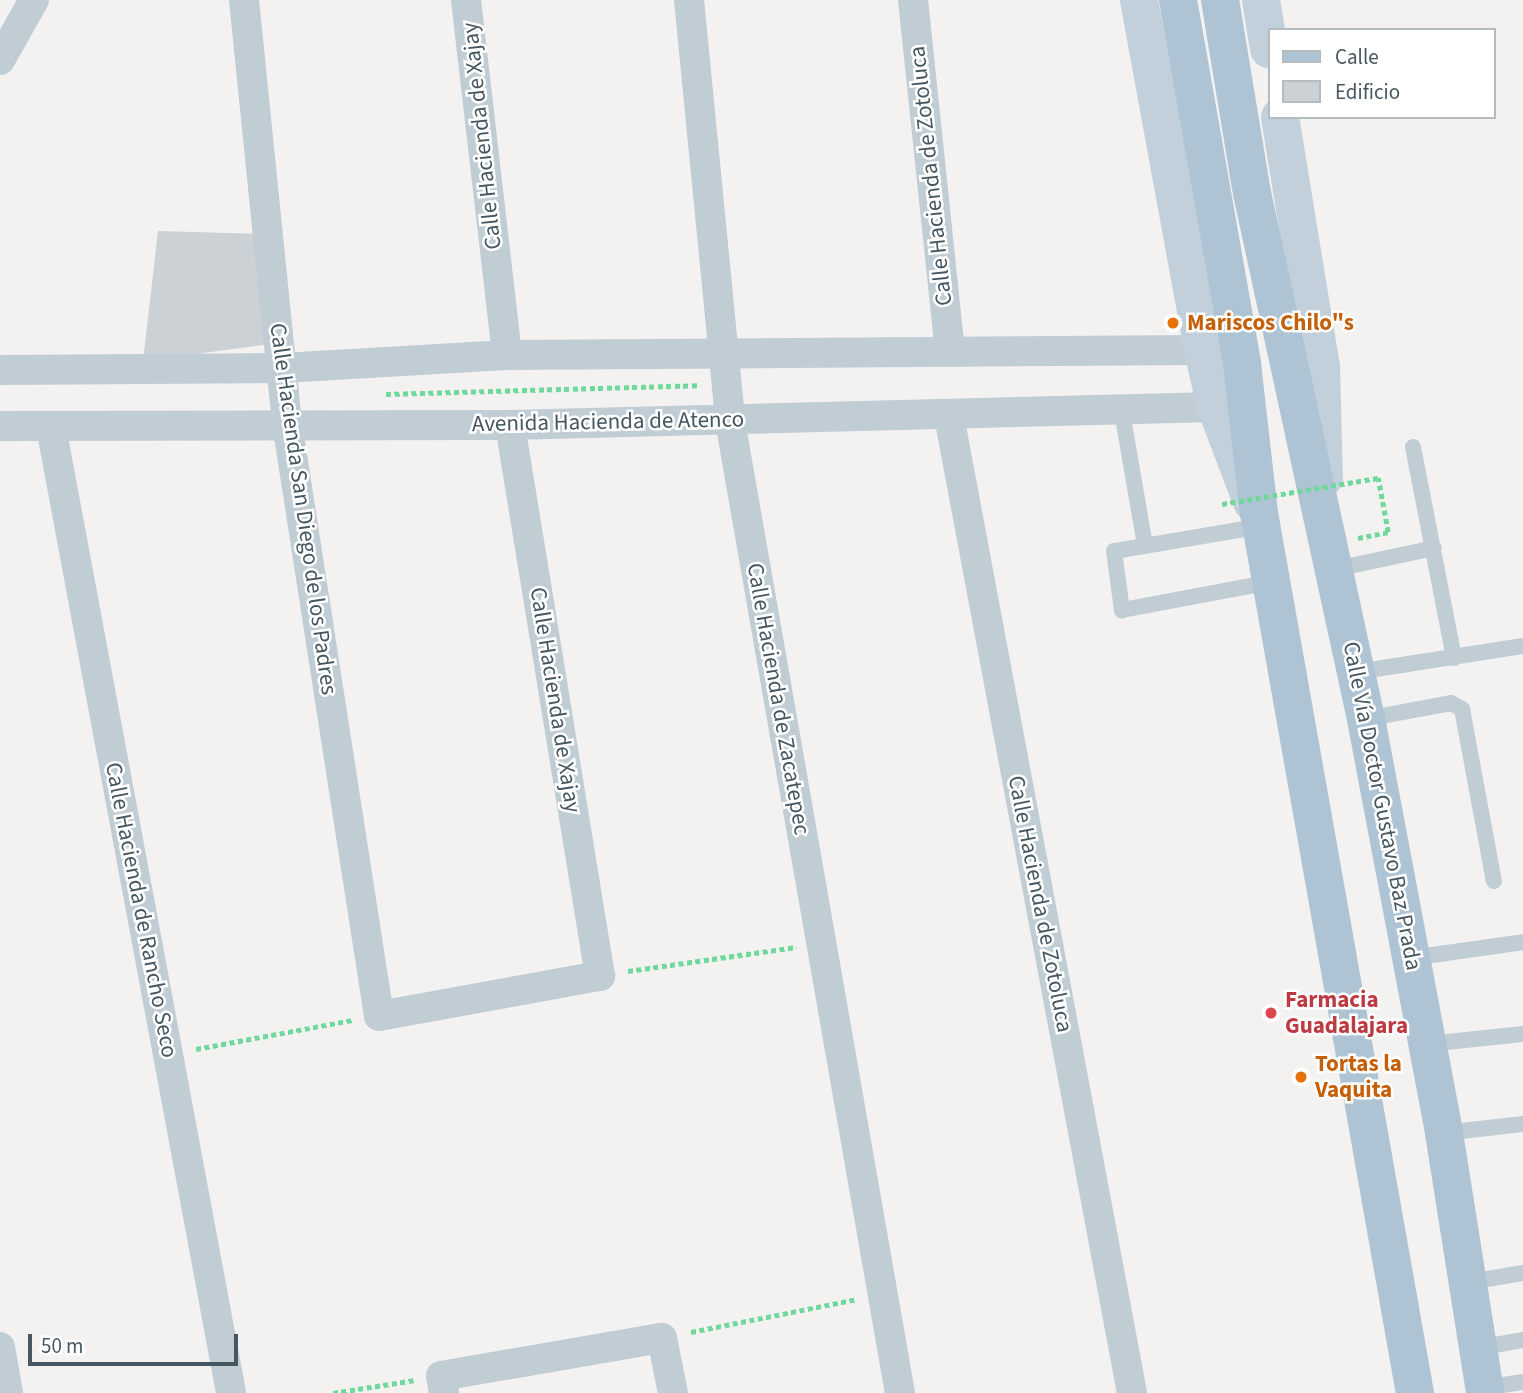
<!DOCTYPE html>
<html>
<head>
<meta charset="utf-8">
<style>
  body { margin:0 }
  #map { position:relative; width:1523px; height:1393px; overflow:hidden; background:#f4f1f1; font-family:"Source Sans 3",sans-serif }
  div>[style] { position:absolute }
  .building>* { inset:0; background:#ccd1d6 }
  .path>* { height:4.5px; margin-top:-2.25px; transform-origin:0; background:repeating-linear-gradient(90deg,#6fd89b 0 5px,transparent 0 8.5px) }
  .lane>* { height:16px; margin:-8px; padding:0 8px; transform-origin:8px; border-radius:8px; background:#c0cdd4 }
  .street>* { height:30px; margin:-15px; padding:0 15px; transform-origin:15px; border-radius:15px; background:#c0cdd4 }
  .secondary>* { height:38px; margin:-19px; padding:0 19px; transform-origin:19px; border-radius:19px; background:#c2d0dc }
  .primary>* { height:38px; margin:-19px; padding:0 19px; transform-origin:19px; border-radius:19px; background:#aec3d3 }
  .path-bridge>* { height:4.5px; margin-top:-2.25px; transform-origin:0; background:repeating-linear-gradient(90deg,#6fd89b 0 5px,transparent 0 8.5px) }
  .dots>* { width:19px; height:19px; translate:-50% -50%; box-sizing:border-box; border:4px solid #fff; border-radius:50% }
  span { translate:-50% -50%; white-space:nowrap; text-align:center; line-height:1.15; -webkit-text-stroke:5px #fff; paint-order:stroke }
  .street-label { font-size:23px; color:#465761 }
  .food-label { font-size:23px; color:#c56008; font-weight:700 }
  .left { translate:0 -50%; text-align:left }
  .health-label { font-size:23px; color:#be3a42; font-weight:700 }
  .legend { position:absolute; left:1268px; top:28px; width:228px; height:91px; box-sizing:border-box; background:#fff; border:2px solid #b5bcc0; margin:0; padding:9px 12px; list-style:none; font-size:21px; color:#465761 }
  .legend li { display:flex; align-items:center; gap:14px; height:35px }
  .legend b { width:35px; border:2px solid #b5bcc0 }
  .scale { position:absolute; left:28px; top:1334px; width:210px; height:32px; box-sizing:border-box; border:4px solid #465761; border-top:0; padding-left:9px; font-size:21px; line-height:24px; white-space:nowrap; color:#465761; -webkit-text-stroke:5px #fff; paint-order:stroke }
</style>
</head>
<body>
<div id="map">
  <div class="building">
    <div style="clip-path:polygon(158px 231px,267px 234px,278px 343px,143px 361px)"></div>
  </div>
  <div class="path">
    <div style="left:386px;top:394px;width:313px;rotate:-1.6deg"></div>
    <div style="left:1358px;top:538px;width:31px;rotate:-11deg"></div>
    <div style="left:1388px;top:532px;width:55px;rotate:-100.5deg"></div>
    <div style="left:628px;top:971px;width:170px;rotate:-8.1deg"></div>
    <div style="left:196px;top:1049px;width:160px;rotate:-10.5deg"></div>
    <div style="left:691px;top:1332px;width:169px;rotate:-11.2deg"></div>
    <div style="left:333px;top:1393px;width:83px;rotate:-9deg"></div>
  </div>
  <div class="lane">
    <div style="left:1122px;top:412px;width:135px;rotate:80.2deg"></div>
    <div style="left:1413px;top:447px;width:215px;rotate:79deg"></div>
    <div style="left:1262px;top:526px;width:150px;rotate:170.4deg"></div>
    <div style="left:1114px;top:551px;width:60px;rotate:82.3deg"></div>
    <div style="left:1122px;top:610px;width:152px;rotate:-10.6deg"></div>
    <div style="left:1336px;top:569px;width:100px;rotate:-12.1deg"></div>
    <div style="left:1357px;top:672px;width:168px;rotate:-8.9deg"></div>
    <div style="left:1366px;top:719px;width:86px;rotate:-10.7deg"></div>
    <div style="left:1451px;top:703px;width:13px;rotate:29deg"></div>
    <div style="left:1462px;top:709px;width:175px;rotate:79.5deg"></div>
    <div style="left:1411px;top:958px;width:113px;rotate:-8.1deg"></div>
    <div style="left:1428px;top:1044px;width:96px;rotate:-6deg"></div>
    <div style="left:1444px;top:1133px;width:80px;rotate:-6.5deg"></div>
    <div style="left:1469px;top:1282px;width:55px;rotate:-9.5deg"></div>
    <div style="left:1478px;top:1348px;width:46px;rotate:-10.1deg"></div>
    <div style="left:1484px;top:1388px;width:39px;rotate:-9deg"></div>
  </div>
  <div class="street">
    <div style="left:244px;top:0;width:425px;rotate:84.2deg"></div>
    <div style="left:287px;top:423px;width:600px;rotate:81.18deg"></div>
    <div style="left:379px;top:1016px;width:225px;rotate:-10.3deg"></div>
    <div style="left:600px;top:976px;width:558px;rotate:-99.28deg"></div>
    <div style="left:466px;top:0;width:357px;rotate:83.4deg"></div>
    <div style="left:689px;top:0;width:423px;rotate:84.4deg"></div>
    <div style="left:730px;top:421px;width:987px;rotate:80.08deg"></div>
    <div style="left:913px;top:0;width:354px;rotate:84deg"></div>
    <div style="left:0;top:60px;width:69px;rotate:-60.5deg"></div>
    <div style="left:0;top:370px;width:282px;rotate:-0.4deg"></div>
    <div style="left:282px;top:368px;width:225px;rotate:-3.3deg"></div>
    <div style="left:507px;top:355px;width:696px;rotate:-0.41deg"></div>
    <div style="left:949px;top:416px;width:994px;rotate:79.39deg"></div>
    <div style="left:0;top:426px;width:510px;rotate:-0.11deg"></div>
    <div style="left:510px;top:425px;width:706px;rotate:-1.46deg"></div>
    <div style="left:51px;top:427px;width:983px;rotate:79.44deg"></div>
    <div style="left:0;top:1347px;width:47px;rotate:80.1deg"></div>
    <div style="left:444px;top:1393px;width:17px;rotate:-100deg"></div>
    <div style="left:441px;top:1376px;width:224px;rotate:-9.8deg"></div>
    <div style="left:662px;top:1338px;width:56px;rotate:78.7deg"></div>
  </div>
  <div class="secondary">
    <div style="left:1139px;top:0;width:356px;rotate:79.6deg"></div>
    <div style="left:1203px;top:350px;width:58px;rotate:77.2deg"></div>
    <div style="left:1216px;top:407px;width:102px;rotate:69.2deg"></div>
    <div style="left:1261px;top:0;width:50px;rotate:80.7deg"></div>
    <div style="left:1280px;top:117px;width:253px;rotate:80.7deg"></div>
    <div style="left:1321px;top:367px;width:111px;rotate:88.5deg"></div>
  </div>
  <div class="primary">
    <div style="left:1178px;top:0;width:370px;rotate:80deg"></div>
    <div style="left:1242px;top:364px;width:150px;rotate:83.5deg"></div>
    <div style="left:1259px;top:513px;width:894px;rotate:79.95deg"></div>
    <div style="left:1220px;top:0;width:196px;rotate:80.6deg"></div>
    <div style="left:1252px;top:193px;width:538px;rotate:77.77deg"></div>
    <div style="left:1366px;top:719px;width:421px;rotate:79.3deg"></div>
    <div style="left:1444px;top:1133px;width:263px;rotate:81deg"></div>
  </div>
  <div class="path-bridge">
    <div style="left:1222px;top:504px;width:158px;rotate:-9.5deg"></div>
  </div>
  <div class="dots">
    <div style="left:1173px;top:323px;background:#e8710a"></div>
    <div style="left:1271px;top:1013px;background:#e0444e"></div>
    <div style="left:1301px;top:1077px;background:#e8710a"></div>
  </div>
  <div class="street-label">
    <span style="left:482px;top:136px;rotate:-96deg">Calle Hacienda de Xajay</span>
    <span style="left:931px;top:176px;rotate:-96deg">Calle Hacienda de Zotoluca</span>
    <span style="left:608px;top:422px;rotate:-1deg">Avenida Hacienda de Atenco</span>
    <span style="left:303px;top:509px;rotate:82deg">Calle Hacienda San Diego de los Padres</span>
    <span style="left:778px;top:699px;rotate:80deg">Calle Hacienda de Zacatepec</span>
    <span style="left:555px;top:700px;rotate:81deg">Calle Hacienda de Xajay</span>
    <span style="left:1382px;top:806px;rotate:79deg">Calle Vía Doctor Gustavo Baz Prada</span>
    <span style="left:1040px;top:904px;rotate:79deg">Calle Hacienda de Zotoluca</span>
    <span style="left:141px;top:910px;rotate:79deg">Calle Hacienda de Rancho Seco</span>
  </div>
  <div class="food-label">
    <span class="left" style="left:1187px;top:323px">Mariscos Chilo"s</span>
    <span class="left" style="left:1315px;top:1077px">Tortas la<br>Vaquita</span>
  </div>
  <div class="health-label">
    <span class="left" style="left:1285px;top:1013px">Farmacia<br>Guadalajara</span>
  </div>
  <ul class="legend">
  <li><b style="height:9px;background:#aec3d3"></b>Calle</li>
  <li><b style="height:19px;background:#ccd1d6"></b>Edificio</li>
  </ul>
  <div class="scale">50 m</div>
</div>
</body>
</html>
